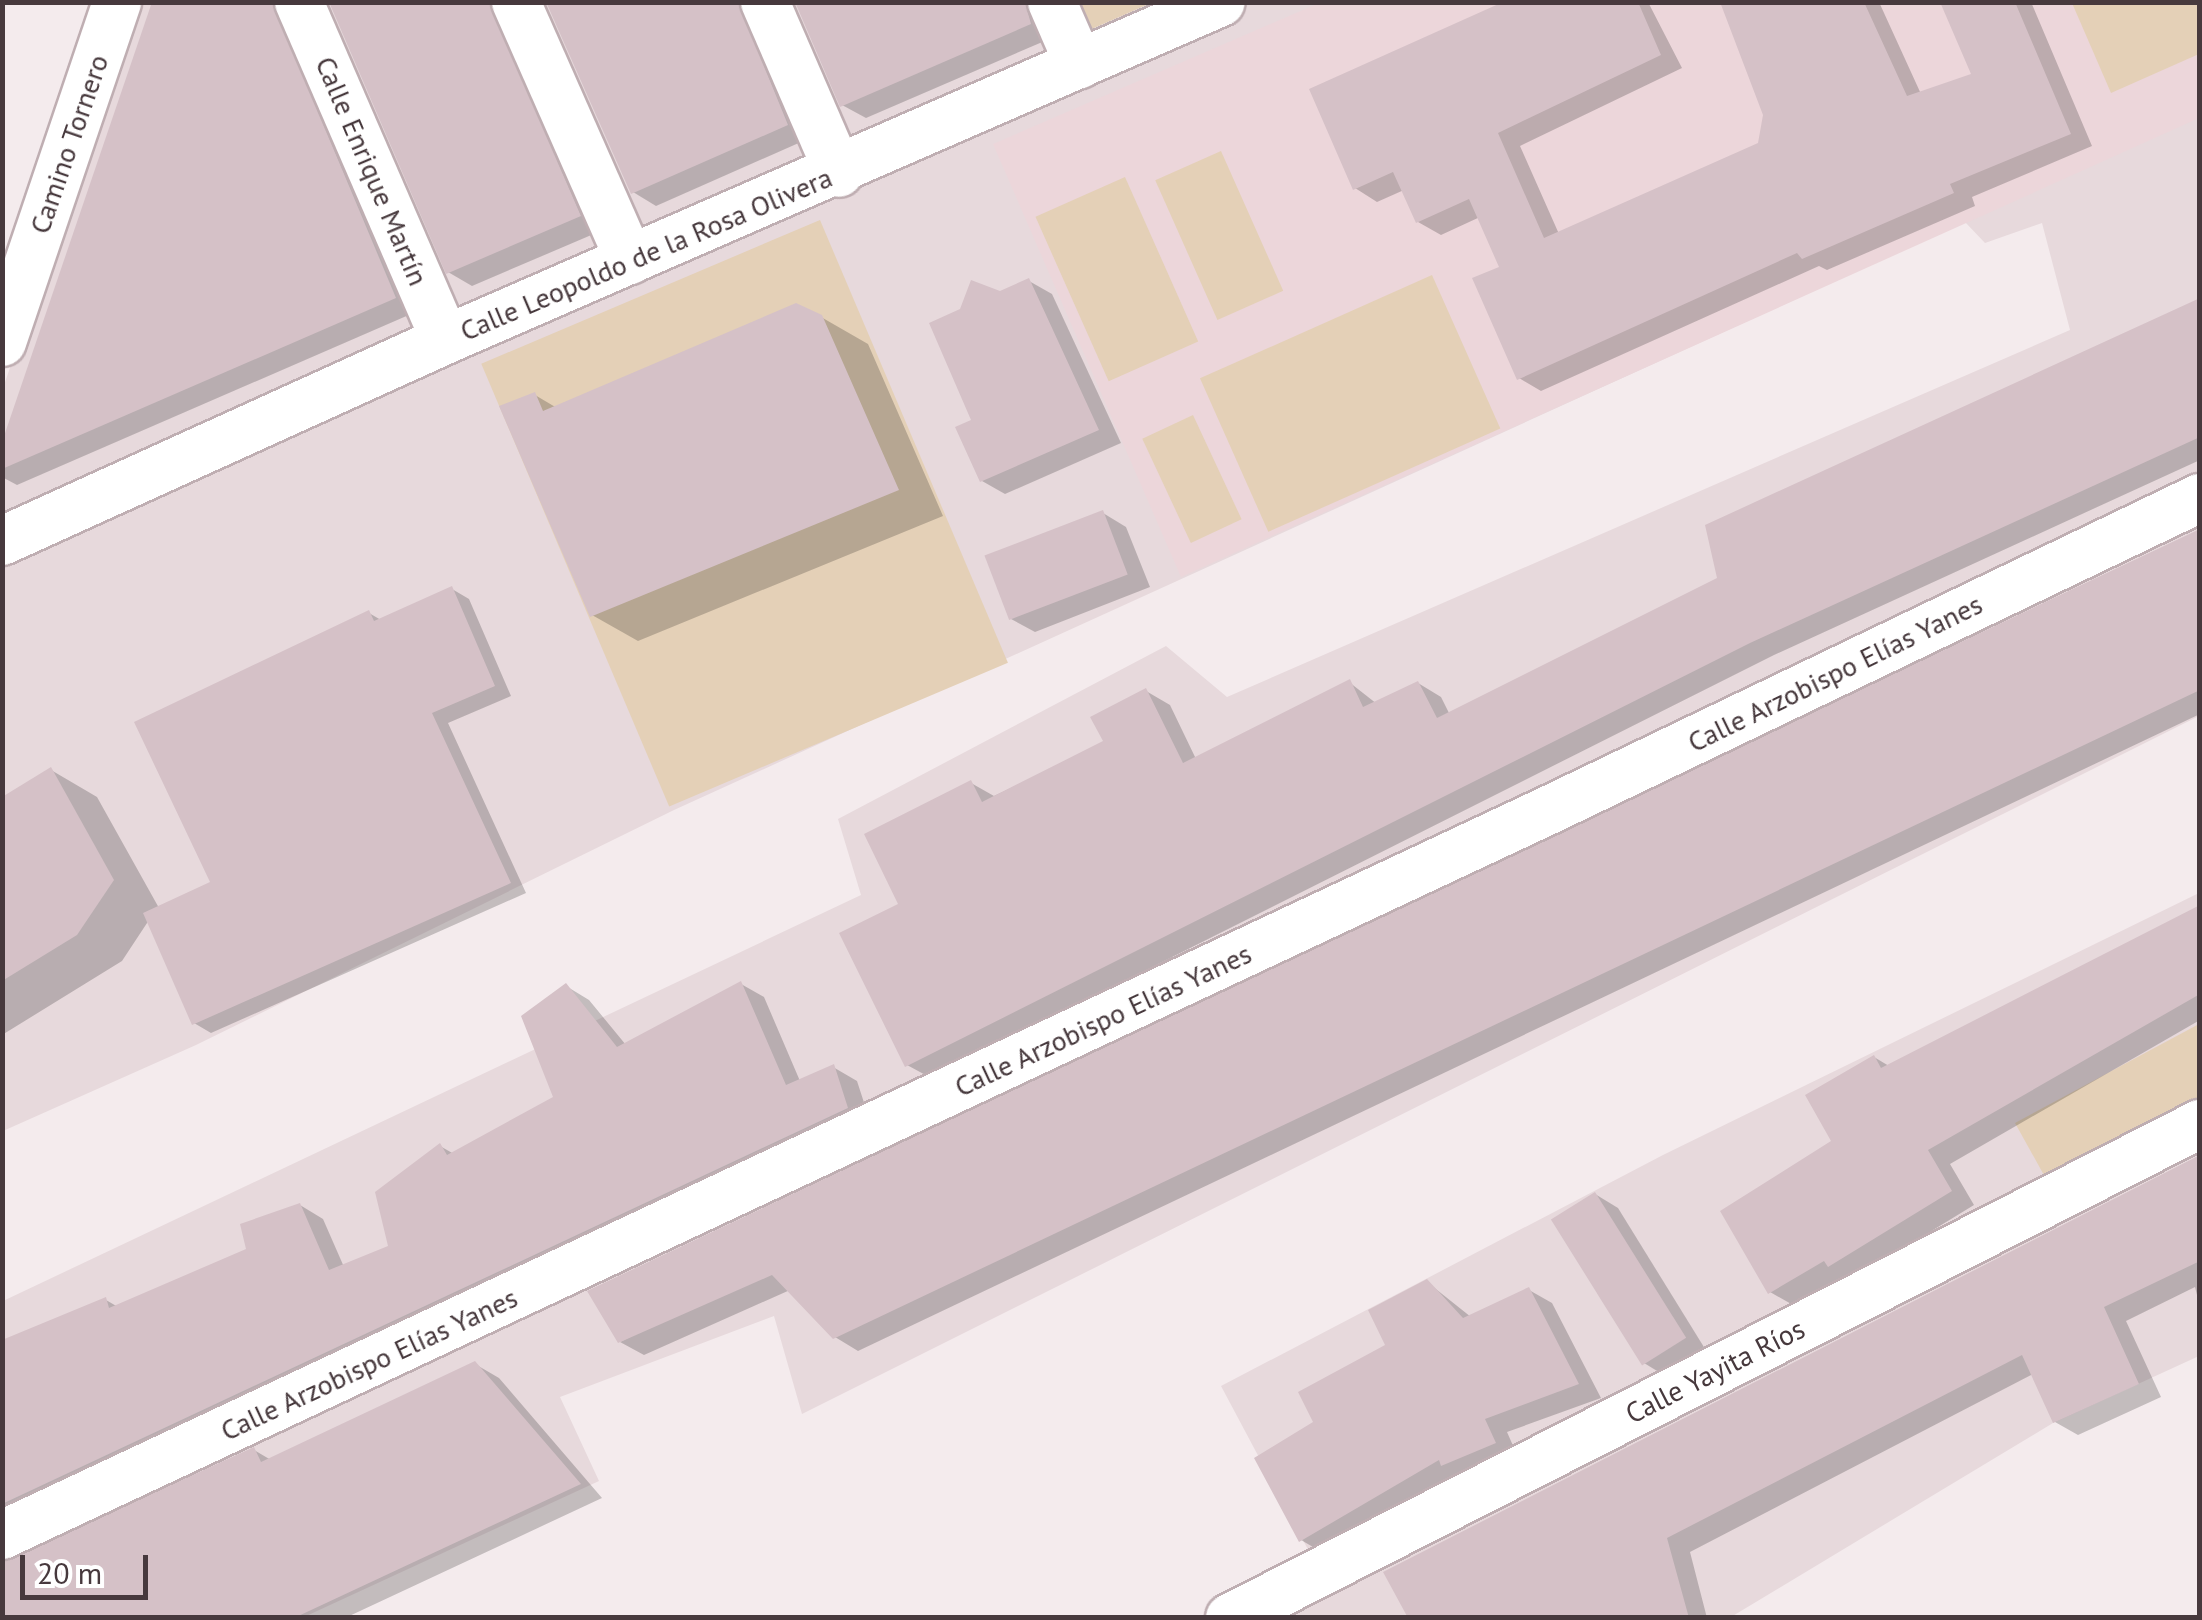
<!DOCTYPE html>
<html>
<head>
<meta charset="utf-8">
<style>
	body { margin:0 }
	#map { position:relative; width:2202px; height:1620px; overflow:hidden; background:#f4ebed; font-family:"PT Sans",sans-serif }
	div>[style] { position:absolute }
	.residential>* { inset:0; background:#e7d9dc }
	.education>* { inset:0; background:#ecd6da }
	.green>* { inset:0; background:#e4d0b7; transform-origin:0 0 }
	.shadow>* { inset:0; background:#0003 }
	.building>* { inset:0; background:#d5c1c7; transform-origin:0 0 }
	.roads { filter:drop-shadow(2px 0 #bfaeb2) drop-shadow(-2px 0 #bfaeb2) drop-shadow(0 2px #bfaeb2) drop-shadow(0 -2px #bfaeb2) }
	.street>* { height:48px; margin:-24px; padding:0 24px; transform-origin:24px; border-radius:24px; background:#fff }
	span { translate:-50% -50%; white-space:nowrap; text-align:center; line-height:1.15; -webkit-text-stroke:9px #fff; paint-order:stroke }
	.street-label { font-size:28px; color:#47393d }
	.frame { position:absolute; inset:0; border:5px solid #47393d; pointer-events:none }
	.scale { position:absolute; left:20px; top:1555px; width:128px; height:45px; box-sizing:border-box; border:5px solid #47393d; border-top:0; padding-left:12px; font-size:30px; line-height:35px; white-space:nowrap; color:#47393d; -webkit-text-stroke:8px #fff; paint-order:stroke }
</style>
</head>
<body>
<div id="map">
	<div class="residential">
		<i style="clip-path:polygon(136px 3px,2199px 3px,2199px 716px,802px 1414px,774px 1316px,560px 1397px,599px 1481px,304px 1617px,3px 1617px,3px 1301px,861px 895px,838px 819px,1166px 646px,1227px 697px,2070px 330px,2042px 223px,1985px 243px,1965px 222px,674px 810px,196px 1045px,3px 1131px,3px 388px)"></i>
		<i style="clip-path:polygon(2199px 893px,2199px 1356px,2053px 1423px,1731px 1617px,1277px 1617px,1329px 1589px,1221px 1386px,1663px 1155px)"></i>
	</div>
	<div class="education">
		<i style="clip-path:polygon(1319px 3px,2199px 3px,2199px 118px,1181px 577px,993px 144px)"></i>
	</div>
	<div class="green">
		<i style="clip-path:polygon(1075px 3px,1151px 3px,1087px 31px)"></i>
		<i style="clip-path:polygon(2072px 3px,2199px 3px,2199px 54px,2111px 93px)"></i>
		<i style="left:1221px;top:151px;width:153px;height:72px;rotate:66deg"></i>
		<i style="left:1125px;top:177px;width:180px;height:98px;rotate:66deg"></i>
		<i style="left:820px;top:220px;width:481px;height:368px;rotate:67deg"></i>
		<i style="left:1432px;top:275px;width:168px;height:254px;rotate:66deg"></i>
		<i style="left:1193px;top:415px;width:115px;height:56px;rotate:65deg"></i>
		<i style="clip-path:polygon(2199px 1024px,2199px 1098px,2045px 1177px,2015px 1123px)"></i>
	</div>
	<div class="shadow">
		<i style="clip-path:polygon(155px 2px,301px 2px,418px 311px,17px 485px,2px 477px,2px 450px)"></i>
		<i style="clip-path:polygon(332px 2px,518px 2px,603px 230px,472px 286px,448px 272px)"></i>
		<i style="clip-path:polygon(549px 2px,765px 2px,810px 138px,656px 206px,633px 192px)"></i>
		<i style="clip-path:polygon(798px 2px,1048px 2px,1054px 37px,866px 118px,842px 105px)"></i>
		<i style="clip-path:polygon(1508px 2px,1648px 2px,1682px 68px,1520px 146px,1559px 234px,1761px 145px,1766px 115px,1721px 2px,1879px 2px,1921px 94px,1975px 75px,1943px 2px,2031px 2px,2092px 146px,1972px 197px,1975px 206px,1827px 270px,1819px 266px,1541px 391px,1519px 378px,1502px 268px,1480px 217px,1441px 235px,1418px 222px,1404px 190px,1377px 202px,1355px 188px)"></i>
		<i style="clip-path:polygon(1029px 281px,1052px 294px,1121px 443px,1005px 494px,982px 481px,974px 421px,1000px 294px)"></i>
		<i style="clip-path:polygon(2200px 300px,2200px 460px,1774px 655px,931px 1078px,907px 1065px,902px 905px,971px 783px,994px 796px,1106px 743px,1146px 691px,1170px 705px,1196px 759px,1349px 682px,1377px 704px,1418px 683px,1441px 697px,1450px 715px,1720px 579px,1708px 527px)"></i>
		<i style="clip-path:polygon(821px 317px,868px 344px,943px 516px,638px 641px,592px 615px,535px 395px,557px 408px)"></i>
		<i style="clip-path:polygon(1103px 513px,1126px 527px,1150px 587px,1035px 632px,1011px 619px)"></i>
		<i style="clip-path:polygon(2200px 531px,2200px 714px,858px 1351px,835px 1337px,790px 1290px,644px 1355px,620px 1342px)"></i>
		<i style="clip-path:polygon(452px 589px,469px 599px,511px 696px,448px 723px,526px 893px,211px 1033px,194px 1023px,149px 920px,122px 961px,2px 1035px,2px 800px,51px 770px,97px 797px,159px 908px,213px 884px,369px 613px,381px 620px)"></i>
		<i style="clip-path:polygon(2200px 908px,2200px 1020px,1950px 1164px,1974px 1205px,1853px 1279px,1846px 1275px,1793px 1305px,1770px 1292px,1874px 1057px,1889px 1066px)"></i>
		<i style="clip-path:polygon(741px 984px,764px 997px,800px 1081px,833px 1067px,857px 1081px,870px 1121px,2px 1540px,2px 1343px,106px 1300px,118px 1307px,249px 1251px,300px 1205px,323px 1219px,344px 1267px,391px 1247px,440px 1146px,454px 1154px,557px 1098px,566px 986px,589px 1000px,626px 1045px)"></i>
		<i style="clip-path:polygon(2200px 1156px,2200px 1307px,2195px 1287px,2126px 1321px,2161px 1397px,2078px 1435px,2055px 1422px,2033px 1374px,1690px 1552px,1707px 1618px,1410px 1618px)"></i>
		<i style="clip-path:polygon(1595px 1194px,1618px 1208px,1707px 1352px,1667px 1377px,1644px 1363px)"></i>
		<i style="clip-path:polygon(1427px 1282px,1471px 1317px,1529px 1290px,1552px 1303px,1601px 1398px,1507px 1432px,1518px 1457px,1467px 1477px,1460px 1473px,1325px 1554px,1301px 1540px,1317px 1423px,1388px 1346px)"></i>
		<i style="clip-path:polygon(475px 1364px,499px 1378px,602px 1498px,345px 1618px,2px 1618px,2px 1559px,254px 1450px,271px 1460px)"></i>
	</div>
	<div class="building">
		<i style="clip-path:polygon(152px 2px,272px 2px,396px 298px,2px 469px,2px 442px)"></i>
		<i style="clip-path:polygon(329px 2px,489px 2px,581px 216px,446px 274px)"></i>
		<i style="clip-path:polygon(546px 2px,738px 2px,788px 125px,631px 194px)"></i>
		<i style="clip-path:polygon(795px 2px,1025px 2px,1031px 24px,840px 107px)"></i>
		<i style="clip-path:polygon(1503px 2px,1638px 2px,1661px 55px,1498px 133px,1544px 238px,1758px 143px,1763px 115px,1720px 2px,1864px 2px,1907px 96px,1971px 74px,1940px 2px,2015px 2px,2071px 134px,1950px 184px,1954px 193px,1802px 259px,1797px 253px,1517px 380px,1472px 278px,1499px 267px,1469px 199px,1416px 223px,1393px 172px,1353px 190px,1309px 89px)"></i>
		<i style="clip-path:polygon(1029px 278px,1099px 430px,980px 482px,955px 427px,971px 420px,929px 323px,960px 309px,971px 280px,1000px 291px)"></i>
		<i style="clip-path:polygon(2200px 298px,2200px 437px,1750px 643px,905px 1067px,839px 933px,898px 904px,864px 834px,971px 780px,982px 802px,1103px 741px,1090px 717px,1146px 688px,1183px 763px,1350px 679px,1363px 707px,1418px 681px,1437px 718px,1717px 578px,1705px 525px)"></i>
		<i style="clip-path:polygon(796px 303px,822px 315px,899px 490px,590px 617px,499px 406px,535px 392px,543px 411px)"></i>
		<i style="left:1103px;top:510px;width:69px;height:127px;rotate:69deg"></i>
		<i style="clip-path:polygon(2200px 529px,2200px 690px,833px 1339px,772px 1275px,618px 1343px,587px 1291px)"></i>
		<i style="clip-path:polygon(452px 586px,495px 686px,432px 713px,511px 883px,192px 1025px,143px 913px,210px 882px,134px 722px,369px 610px,374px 621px)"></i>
		<i style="clip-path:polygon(51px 767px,114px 880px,77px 935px,2px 981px,2px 797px)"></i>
		<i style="clip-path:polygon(2200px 905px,2200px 994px,1928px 1150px,1952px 1191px,1828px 1267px,1824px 1261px,1768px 1294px,1720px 1211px,1831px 1141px,1805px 1095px,1874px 1055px,1881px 1068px)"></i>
		<i style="clip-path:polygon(741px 981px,786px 1085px,834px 1064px,848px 1108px,2px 1504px,2px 1340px,106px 1297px,109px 1308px,246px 1249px,240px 1224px,300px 1203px,329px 1270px,388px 1246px,375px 1192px,440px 1143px,447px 1155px,553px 1097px,521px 1016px,566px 983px,617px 1047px)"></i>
		<i style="clip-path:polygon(2200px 1155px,2200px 1261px,2104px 1307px,2139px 1384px,2053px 1423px,2022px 1355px,1667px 1538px,1689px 1618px,1408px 1618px,1383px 1572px)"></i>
		<i style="left:1595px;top:1192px;width:172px;height:52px;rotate:58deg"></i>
		<i style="clip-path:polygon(1427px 1279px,1463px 1318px,1529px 1287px,1579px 1384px,1485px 1419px,1496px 1443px,1441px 1466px,1439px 1460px,1299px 1542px,1254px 1458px,1313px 1422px,1298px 1392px,1385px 1345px,1368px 1310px)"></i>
		<i style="clip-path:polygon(475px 1361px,581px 1484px,294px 1618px,2px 1618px,2px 1562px,254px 1447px,261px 1462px)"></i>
	</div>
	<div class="roads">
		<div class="street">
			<i style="left:299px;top:2px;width:368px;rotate:66.6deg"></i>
			<i style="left:516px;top:2px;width:282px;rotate:66.2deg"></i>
			<i style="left:765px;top:2px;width:186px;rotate:66.6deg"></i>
			<i style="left:1052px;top:2px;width:68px;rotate:66.5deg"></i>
			<i style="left:2px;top:342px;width:359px;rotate:-71.3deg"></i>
			<i style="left:2px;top:541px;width:486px;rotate:-24.4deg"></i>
			<i style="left:445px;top:340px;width:846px;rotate:-23.54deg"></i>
			<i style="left:2px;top:1535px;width:1708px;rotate:-25.11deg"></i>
			<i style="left:1549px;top:810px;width:722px;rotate:-25.61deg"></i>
			<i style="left:1230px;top:1618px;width:1089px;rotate:-26.99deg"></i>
		</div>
	</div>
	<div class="street-label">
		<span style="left:69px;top:144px;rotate:-71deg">Camino Tornero</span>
		<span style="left:372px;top:171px;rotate:67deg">Calle Enrique Martín</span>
		<span style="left:646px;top:254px;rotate:-23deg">Calle Leopoldo de la Rosa Olivera</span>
		<span style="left:1835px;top:673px;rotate:-26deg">Calle Arzobispo Elías Yanes</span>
		<span style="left:1103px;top:1020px;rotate:-25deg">Calle Arzobispo Elías Yanes</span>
		<span style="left:369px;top:1364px;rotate:-25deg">Calle Arzobispo Elías Yanes</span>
		<span style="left:1715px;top:1371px;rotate:-27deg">Calle Yayita Ríos</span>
	</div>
	<div class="frame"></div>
	<div class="scale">20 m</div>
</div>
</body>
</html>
